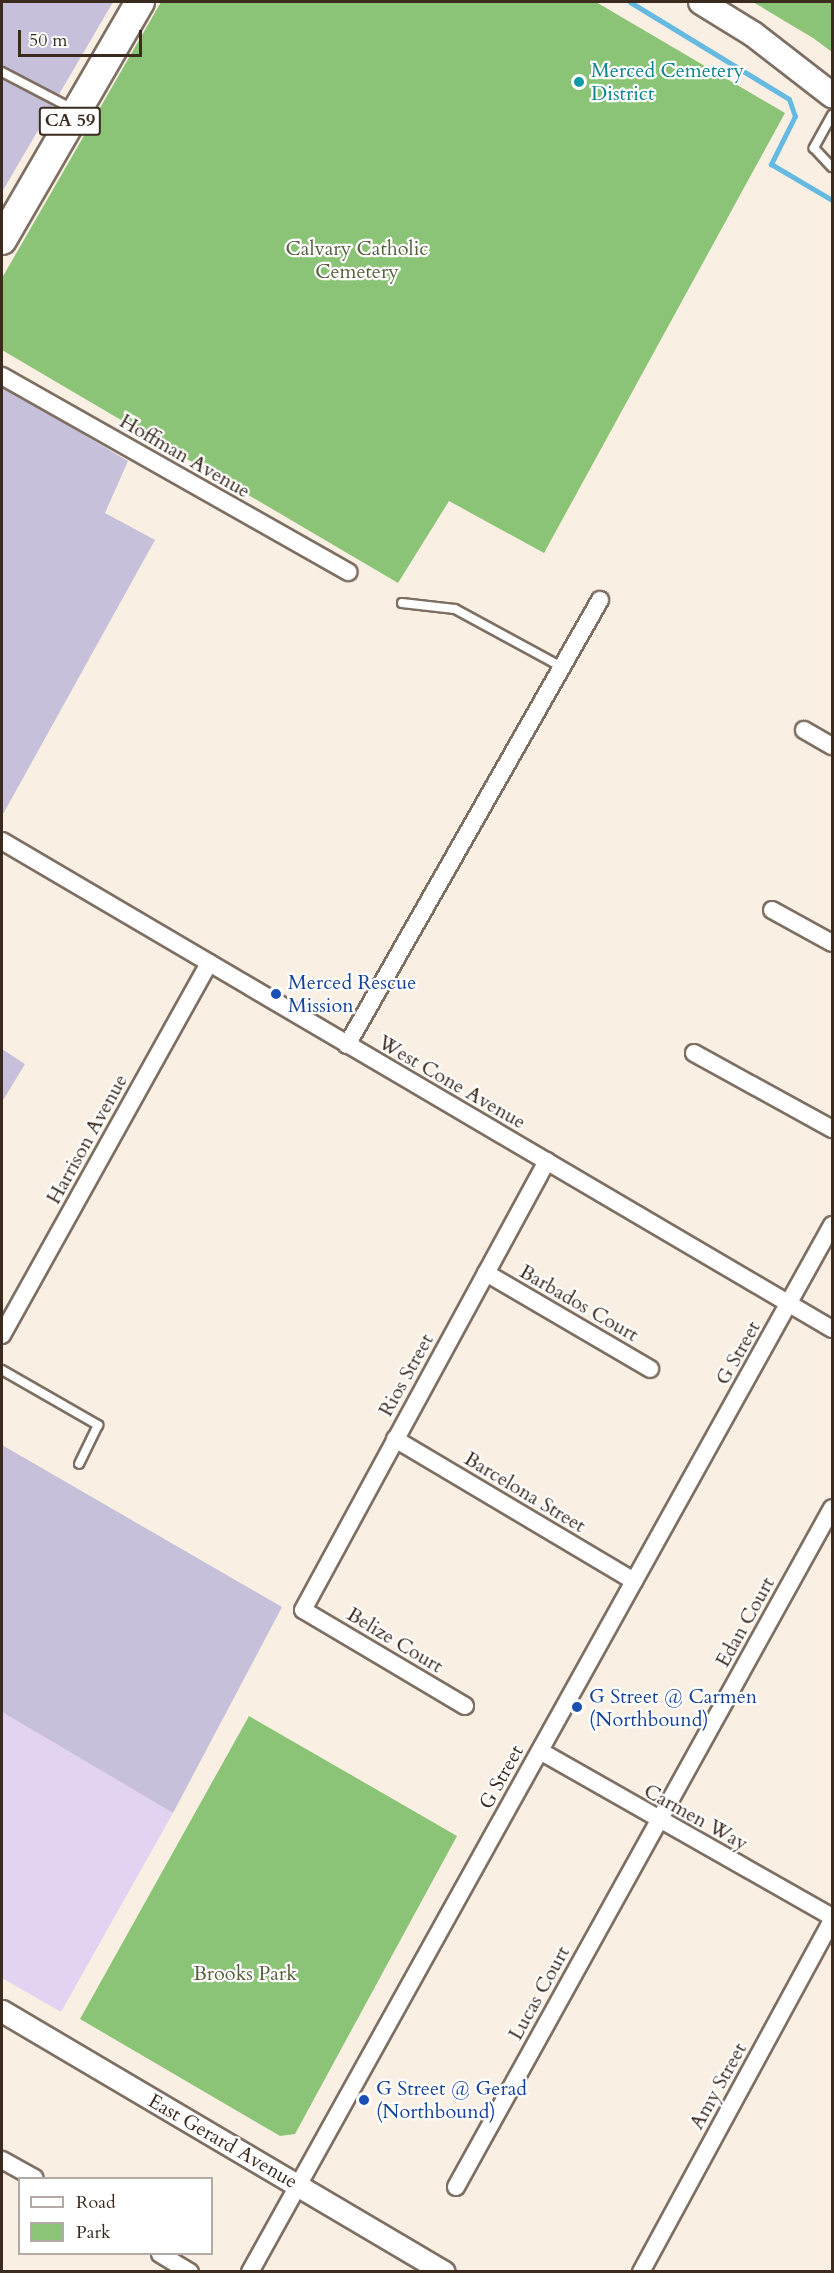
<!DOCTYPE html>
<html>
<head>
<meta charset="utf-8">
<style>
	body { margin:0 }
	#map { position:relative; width:834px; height:2273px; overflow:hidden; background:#f9f0e3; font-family:Cardo,serif }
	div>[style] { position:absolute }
	.built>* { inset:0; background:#e3d3f2 }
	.industrial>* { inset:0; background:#c6c0da }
	.green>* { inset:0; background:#8cc477 }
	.stream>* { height:5px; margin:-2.5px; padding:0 2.5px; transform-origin:2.5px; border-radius:2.5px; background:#66bae2 }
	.roads { filter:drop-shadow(2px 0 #7e6f63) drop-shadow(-2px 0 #7e6f63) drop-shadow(0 2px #7e6f63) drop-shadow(0 -2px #7e6f63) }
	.service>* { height:8px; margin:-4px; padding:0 4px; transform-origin:4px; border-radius:4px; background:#fff }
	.minor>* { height:16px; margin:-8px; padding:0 8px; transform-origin:8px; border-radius:8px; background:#fff }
	.tertiary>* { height:21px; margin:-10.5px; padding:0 10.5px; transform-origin:10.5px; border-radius:10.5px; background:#fff }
	.secondary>* { height:24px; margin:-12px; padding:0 12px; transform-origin:12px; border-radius:12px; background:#fff }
	.trunk>* { height:28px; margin:-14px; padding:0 14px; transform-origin:14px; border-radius:14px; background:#fff }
	.dots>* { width:16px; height:16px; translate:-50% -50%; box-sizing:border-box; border:3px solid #fff; border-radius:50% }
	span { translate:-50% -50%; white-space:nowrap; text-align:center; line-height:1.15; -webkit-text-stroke:4.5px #fff; paint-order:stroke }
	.shield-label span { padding:2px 4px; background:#fff; border:2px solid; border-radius:4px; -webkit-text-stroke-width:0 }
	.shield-label { font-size:18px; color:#3b2a1e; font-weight:700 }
	.culture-label { font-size:20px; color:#0d838f }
	.left { translate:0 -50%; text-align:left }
	.park-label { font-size:20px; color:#57603d }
	.street-label { font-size:20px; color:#3b2a1e }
	.transit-label { font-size:20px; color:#164399 }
	.frame { position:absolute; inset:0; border:3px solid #3b2a1e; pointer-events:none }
	.legend { position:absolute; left:18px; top:2177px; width:195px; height:78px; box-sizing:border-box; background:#fff; border:2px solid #b1aaa5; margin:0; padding:8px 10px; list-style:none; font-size:18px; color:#3b2a1e }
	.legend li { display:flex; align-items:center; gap:12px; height:30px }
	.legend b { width:30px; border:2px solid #b1aaa5 }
	.scale { position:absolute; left:18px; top:30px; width:124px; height:27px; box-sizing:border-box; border:3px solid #3b2a1e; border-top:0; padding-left:8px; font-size:18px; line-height:21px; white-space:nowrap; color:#3b2a1e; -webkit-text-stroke:4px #fff; paint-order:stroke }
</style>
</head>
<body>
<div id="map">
	<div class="built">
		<i style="clip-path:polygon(2px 1712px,173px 1813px,61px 2012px,2px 1978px)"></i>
	</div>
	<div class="industrial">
		<i style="clip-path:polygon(2px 2px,113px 2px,2px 192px)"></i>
		<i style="clip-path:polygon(2px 386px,128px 461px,105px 513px,155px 540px,2px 816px)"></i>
		<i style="clip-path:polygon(2px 1049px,25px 1064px,2px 1102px)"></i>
		<i style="clip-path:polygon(2px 1445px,282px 1607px,173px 1813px,2px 1712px)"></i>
	</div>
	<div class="green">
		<i style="clip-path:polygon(161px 2px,596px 2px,785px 113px,544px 553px,449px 501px,398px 583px,2px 350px,2px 278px)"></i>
		<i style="clip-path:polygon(753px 2px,832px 2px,832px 52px,813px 38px)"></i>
		<i style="clip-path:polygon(249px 1716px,457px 1836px,295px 2134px,280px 2136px,80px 2019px)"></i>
	</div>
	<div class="stream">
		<i style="left:630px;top:2px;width:186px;rotate:31.4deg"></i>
		<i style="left:789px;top:99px;width:18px;rotate:71deg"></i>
		<i style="left:795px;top:116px;width:54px;rotate:116.6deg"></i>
		<i style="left:771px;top:164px;width:71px;rotate:30.5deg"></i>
	</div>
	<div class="roads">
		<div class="service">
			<i style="left:2px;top:72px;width:80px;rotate:27.5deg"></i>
			<i style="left:832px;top:115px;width:38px;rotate:119deg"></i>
			<i style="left:814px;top:148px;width:26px;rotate:47deg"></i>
			<i style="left:402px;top:603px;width:53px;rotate:6.5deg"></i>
			<i style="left:455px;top:609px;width:122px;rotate:28.5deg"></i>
			<i style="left:2px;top:1370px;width:111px;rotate:29.8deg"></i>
			<i style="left:98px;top:1425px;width:43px;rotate:116deg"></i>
		</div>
		<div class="minor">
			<i style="left:2px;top:376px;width:398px;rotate:29.5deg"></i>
			<i style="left:804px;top:730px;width:32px;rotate:30deg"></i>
			<i style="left:2px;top:841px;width:963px;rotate:30.45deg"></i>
			<i style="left:772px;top:910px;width:68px;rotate:28.8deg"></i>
			<i style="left:347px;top:1045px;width:512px;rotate:-60.38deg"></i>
			<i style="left:694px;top:1053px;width:158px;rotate:28.8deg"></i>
			<i style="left:486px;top:1273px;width:190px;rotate:30.3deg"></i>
			<i style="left:2px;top:1335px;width:426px;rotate:-60.9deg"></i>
			<i style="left:395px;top:1439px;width:278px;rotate:30.7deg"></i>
			<i style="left:465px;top:1706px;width:188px;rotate:-149.3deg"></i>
			<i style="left:303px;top:1610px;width:511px;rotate:-61.48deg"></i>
			<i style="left:540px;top:1751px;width:336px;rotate:29.6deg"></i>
			<i style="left:2px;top:2160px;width:37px;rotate:29deg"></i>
			<i style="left:456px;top:2187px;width:776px;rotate:-61.02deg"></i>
			<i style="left:160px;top:2254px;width:35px;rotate:31deg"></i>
			<i style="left:250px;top:2272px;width:1198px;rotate:-60.93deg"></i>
			<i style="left:641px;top:2272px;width:400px;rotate:-61.5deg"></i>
		</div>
		<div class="tertiary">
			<i style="left:2px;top:2011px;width:513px;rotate:30.56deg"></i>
		</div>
		<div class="secondary">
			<i style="left:701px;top:2px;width:61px;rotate:31.6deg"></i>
			<i style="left:753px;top:34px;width:100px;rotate:37.7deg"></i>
		</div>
		<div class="trunk">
			<i style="left:2px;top:240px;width:275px;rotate:-59.9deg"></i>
		</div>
	</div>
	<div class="dots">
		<i style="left:579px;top:82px;background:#0f9aa8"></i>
		<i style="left:276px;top:994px;background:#1a4fb4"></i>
		<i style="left:577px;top:1707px;background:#1a4fb4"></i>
		<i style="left:364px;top:2100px;background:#1a4fb4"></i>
	</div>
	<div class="shield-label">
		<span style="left:70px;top:121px">CA 59</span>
	</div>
	<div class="culture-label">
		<span class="left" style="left:591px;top:82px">Merced Cemetery<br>District</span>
	</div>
	<div class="park-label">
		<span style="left:357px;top:260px">Calvary Catholic<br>Cemetery</span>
		<span style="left:245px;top:1973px">Brooks Park</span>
	</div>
	<div class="street-label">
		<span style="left:185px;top:456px;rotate:30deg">Hoffman Avenue</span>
		<span style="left:452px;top:1082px;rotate:30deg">West Cone Avenue</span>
		<span style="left:87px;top:1139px;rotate:-61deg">Harrison Avenue</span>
		<span style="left:579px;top:1303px;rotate:30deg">Barbados Court</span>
		<span style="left:738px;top:1353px;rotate:-61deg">G Street</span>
		<span style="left:406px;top:1375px;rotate:-61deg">Rios Street</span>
		<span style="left:525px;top:1492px;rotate:31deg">Barcelona Street</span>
		<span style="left:745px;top:1622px;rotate:-61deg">Edan Court</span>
		<span style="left:395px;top:1640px;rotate:31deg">Belize Court</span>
		<span style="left:501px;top:1777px;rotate:-61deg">G Street</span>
		<span style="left:696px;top:1817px;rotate:29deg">Carmen Way</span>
		<span style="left:539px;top:1993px;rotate:-61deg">Lucas Court</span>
		<span style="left:718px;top:2086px;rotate:-61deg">Amy Street</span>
		<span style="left:223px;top:2141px;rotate:30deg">East Gerard Avenue</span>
	</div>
	<div class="transit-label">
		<span class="left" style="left:288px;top:994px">Merced Rescue<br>Mission</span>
		<span class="left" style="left:589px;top:1708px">G Street @ Carmen<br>(Northbound)</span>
		<span class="left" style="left:376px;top:2100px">G Street @ Gerad<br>(Northbound)</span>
	</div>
	<div class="frame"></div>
	<ul class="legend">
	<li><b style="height:8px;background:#fff"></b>Road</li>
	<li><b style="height:16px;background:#8cc477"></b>Park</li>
	</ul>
	<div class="scale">50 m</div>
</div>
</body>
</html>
